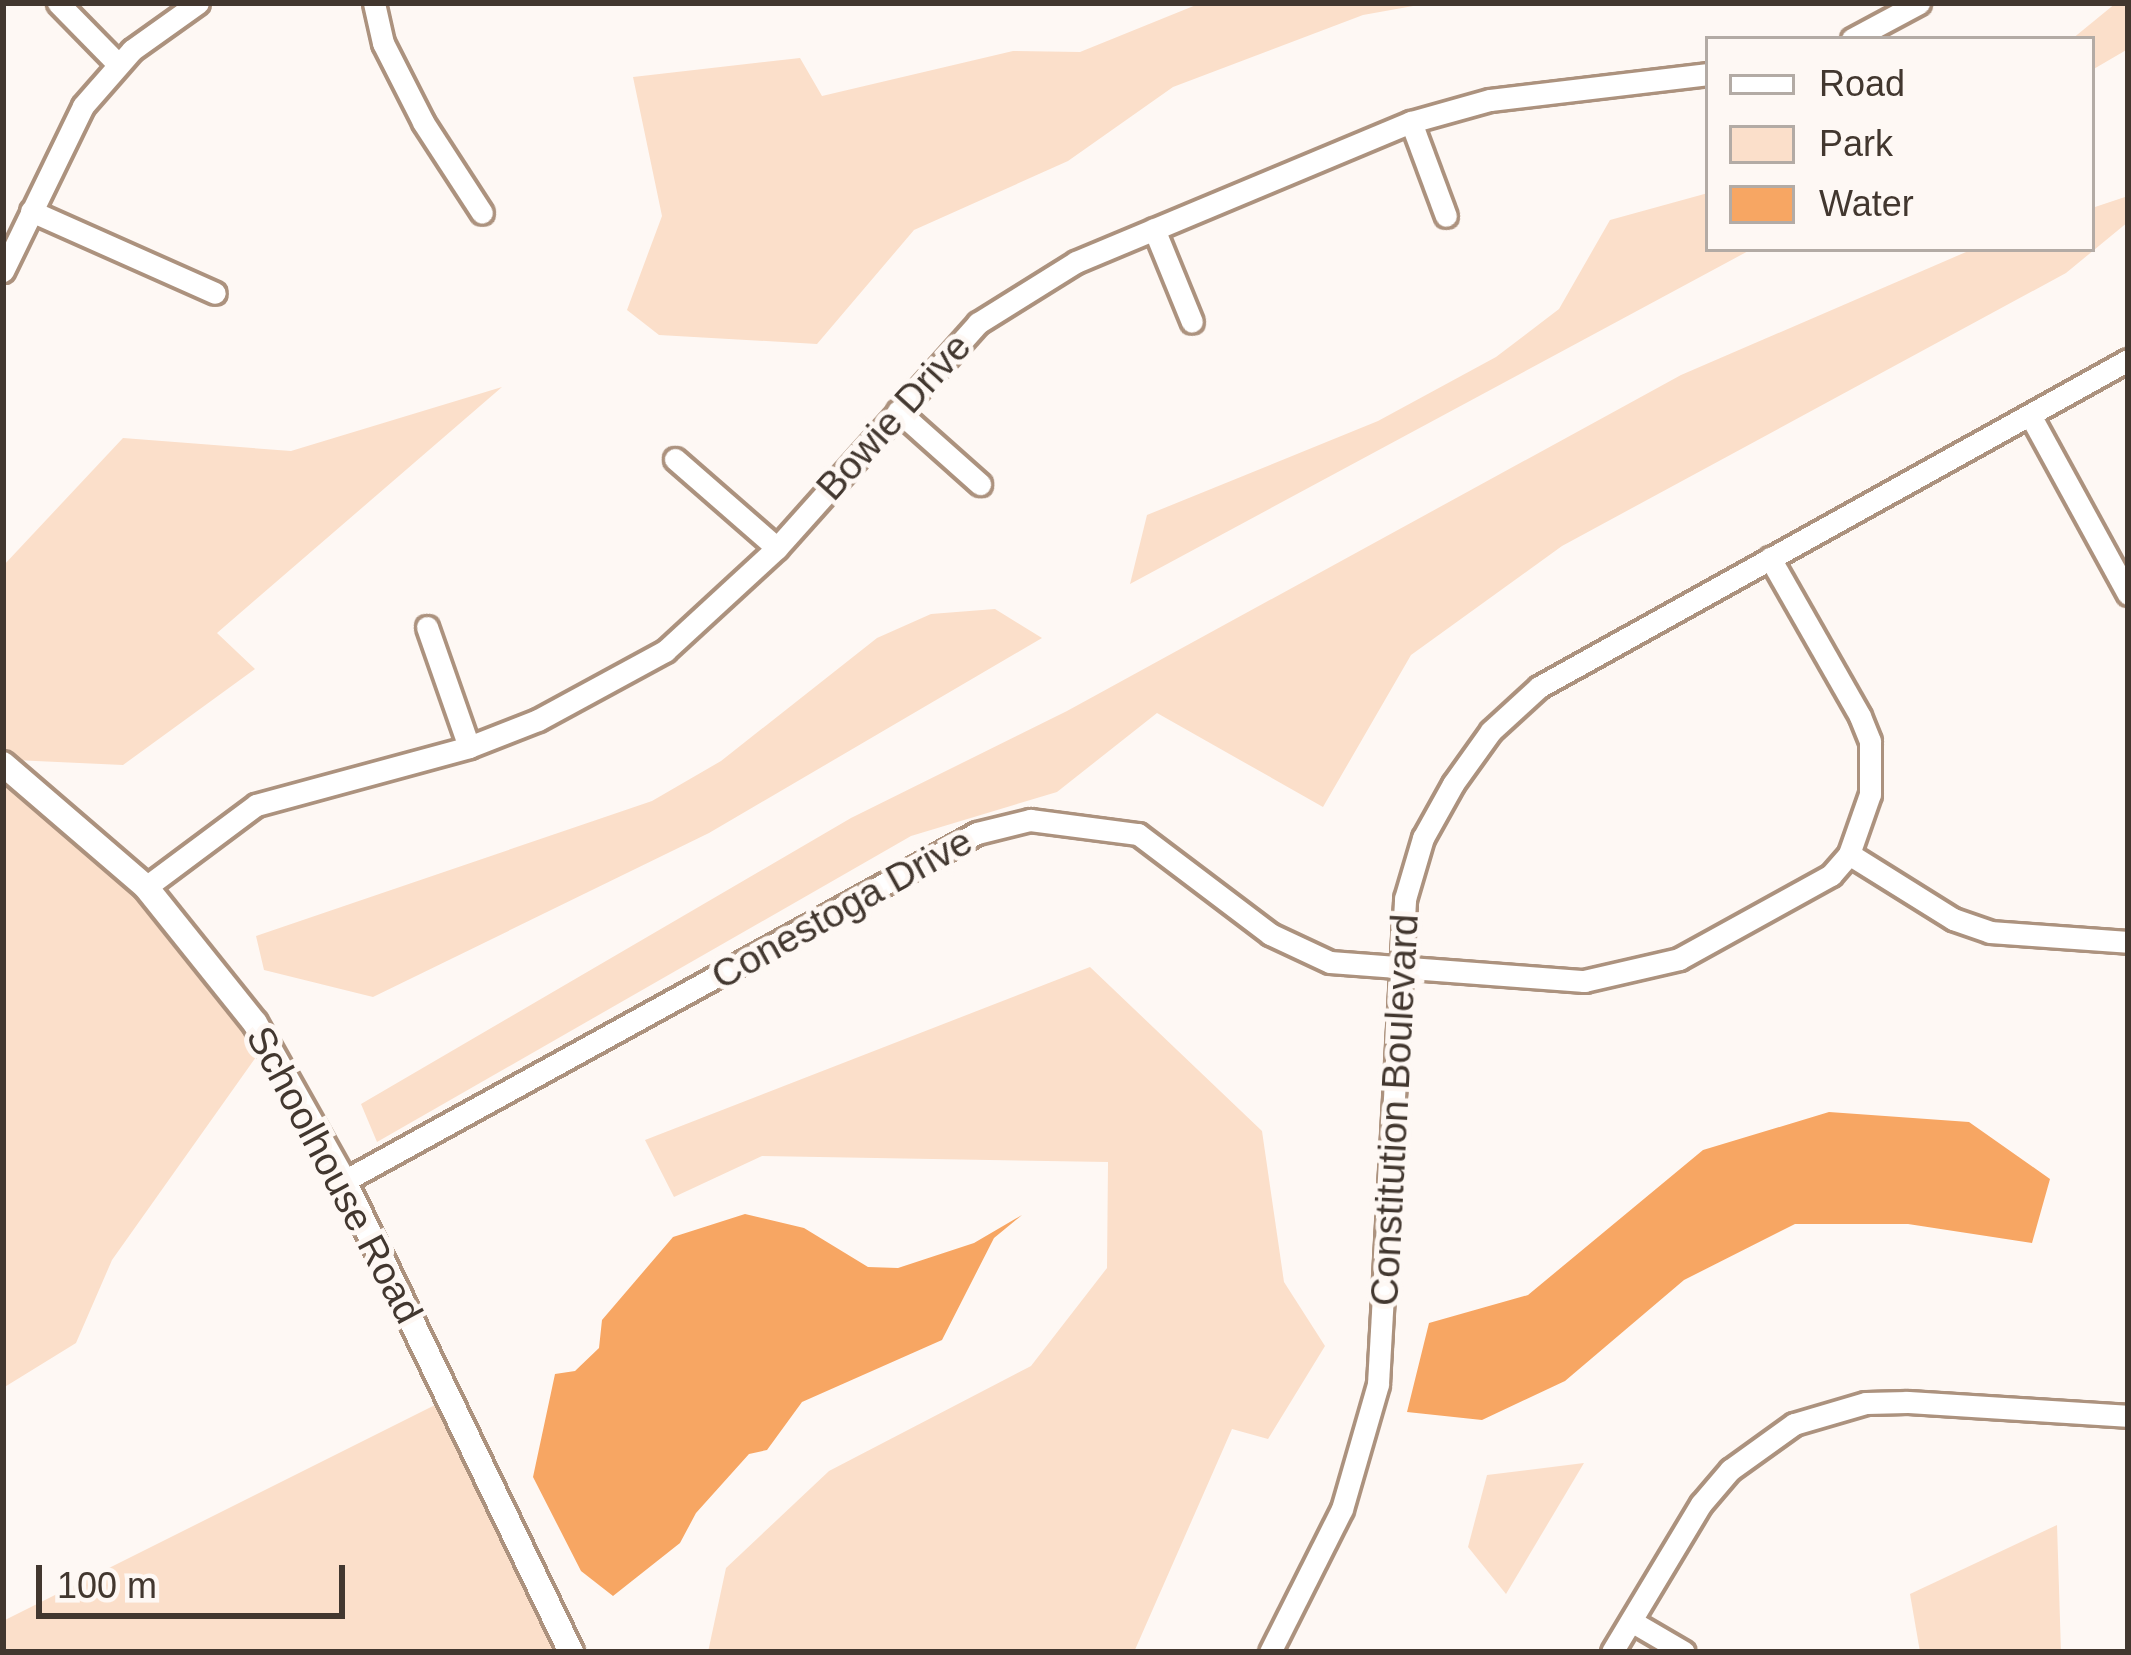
<!DOCTYPE html>
<html>
<head>
<meta charset="utf-8">
<style>
	body { margin:0 }
	#map { position:relative; width:2131px; height:1655px; overflow:hidden; background:#fef8f4; font-family:Helvetica,sans-serif }
	div>[style] { position:absolute }
	.green>* { inset:0; background:#fbdfca }
	.water>* { inset:0; background:#f7a663 }
	.roads { filter:drop-shadow(3px 0 #ac927e) drop-shadow(-3px 0 #ac927e) drop-shadow(0 3px #ac927e) drop-shadow(0 -3px #ac927e) }
	.minor>* { height:21px; margin:-10.5px; padding:0 10.5px; transform-origin:10.5px; border-radius:10.5px; background:#fff }
	.tertiary>* { height:24px; margin:-12px; padding:0 12px; transform-origin:12px; border-radius:12px; background:#fff }
	span { translate:-50% -50%; white-space:nowrap; text-align:center; line-height:1.15; -webkit-text-stroke:10px #fef8f4; paint-order:stroke }
	.street-label { font-size:39px; color:#42372f }
	.frame { position:absolute; inset:0; border:6px solid #42372f; pointer-events:none }
	.legend { position:absolute; left:1705px; top:36px; width:390px; height:216px; box-sizing:border-box; background:#fef8f4; border:3px solid #b3aba5; margin:0; padding:15px 21px; list-style:none; font-size:36px; color:#42372f }
	.legend li { display:flex; align-items:center; gap:24px; height:60px }
	.legend b { width:60px; border:3px solid #b3aba5 }
	.scale { position:absolute; left:36px; top:1565px; width:309px; height:54px; box-sizing:border-box; border:6px solid #42372f; border-top:0; padding-left:15px; font-size:36px; line-height:42px; white-space:nowrap; color:#42372f; -webkit-text-stroke:9px #fef8f4; paint-order:stroke }
</style>
</head>
<body>
<div id="map">
	<div class="green">
		<i style="clip-path:polygon(1201px 3px,1430px 3px,1363px 15px,1173px 87px,1068px 161px,914px 230px,817px 344px,659px 335px,627px 310px,662px 216px,633px 77px,800px 58px,822px 96px,1013px 51px,1080px 52px)"></i>
		<i style="clip-path:polygon(2116px 3px,2128px 3px,2128px 49px,2092px 70px,2092px 39px,2072px 39px)"></i>
		<i style="clip-path:polygon(1708px 193px,1708px 249px,1752px 249px,1130px 584px,1147px 515px,1378px 421px,1496px 357px,1559px 309px,1610px 220px)"></i>
		<i style="clip-path:polygon(2128px 196px,2128px 222px,2066px 273px,1562px 546px,1411px 655px,1323px 807px,1157px 713px,1057px 792px,911px 836px,377px 1142px,361px 1104px,851px 818px,1067px 711px,1681px 375px,1973px 249px,2092px 249px,2092px 208px)"></i>
		<i style="clip-path:polygon(502px 387px,217px 633px,255px 669px,123px 765px,14px 760px,266px 1043px,112px 1260px,76px 1343px,3px 1388px,3px 566px,123px 438px,291px 451px)"></i>
		<i style="clip-path:polygon(995px 609px,1042px 638px,709px 833px,373px 997px,264px 970px,256px 936px,652px 801px,721px 761px,877px 638px,931px 614px)"></i>
		<i style="clip-path:polygon(1090px 967px,1262px 1131px,1284px 1282px,1325px 1346px,1268px 1439px,1232px 1429px,1134px 1652px,708px 1652px,726px 1568px,829px 1471px,1031px 1366px,1107px 1268px,1108px 1162px,762px 1156px,674px 1197px,645px 1140px)"></i>
		<i style="clip-path:polygon(447px 1399px,575px 1652px,3px 1652px,3px 1621px)"></i>
		<i style="clip-path:polygon(1584px 1463px,1506px 1594px,1468px 1547px,1487px 1475px)"></i>
		<i style="clip-path:polygon(2057px 1525px,2061px 1652px,1920px 1652px,1910px 1594px)"></i>
	</div>
	<div class="water">
		<i style="clip-path:polygon(1829px 1112px,1969px 1122px,2050px 1179px,2032px 1243px,1908px 1224px,1795px 1224px,1684px 1280px,1565px 1381px,1482px 1420px,1407px 1412px,1429px 1323px,1528px 1295px,1703px 1150px)"></i>
		<i style="clip-path:polygon(745px 1214px,804px 1228px,868px 1267px,898px 1268px,974px 1243px,1022px 1215px,994px 1238px,942px 1340px,802px 1402px,767px 1450px,749px 1454px,696px 1513px,680px 1543px,613px 1596px,581px 1571px,533px 1477px,555px 1374px,575px 1371px,599px 1348px,602px 1320px,673px 1237px)"></i>
	</div>
	<div class="roads">
		<div class="minor">
			<i style="left:58px;top:3px;width:86px;rotate:45.5deg"></i>
			<i style="left:374px;top:3px;width:41px;rotate:77.3deg"></i>
			<i style="left:383px;top:43px;width:89px;rotate:63.1deg"></i>
			<i style="left:423px;top:122px;width:108px;rotate:57deg"></i>
			<i style="left:1852px;top:39px;width:76px;rotate:-28.2deg"></i>
			<i style="left:1411px;top:122px;width:100px;rotate:69.6deg"></i>
			<i style="left:31px;top:211px;width:201px;rotate:24deg"></i>
			<i style="left:1154px;top:229px;width:100px;rotate:67.8deg"></i>
			<i style="left:3px;top:271px;width:183px;rotate:-64.1deg"></i>
			<i style="left:83px;top:106px;width:74px;rotate:-48.8deg"></i>
			<i style="left:132px;top:50px;width:81px;rotate:-35.5deg"></i>
			<i style="left:898px;top:411px;width:110px;rotate:41.7deg"></i>
			<i style="left:2030px;top:415px;width:204px;rotate:61.3deg"></i>
			<i style="left:675px;top:459px;width:135px;rotate:41.1deg"></i>
			<i style="left:427px;top:627px;width:127px;rotate:70.7deg"></i>
			<i style="left:1849px;top:854px;width:123px;rotate:32deg"></i>
			<i style="left:1953px;top:919px;width:39px;rotate:19deg"></i>
			<i style="left:1990px;top:932px;width:138px;rotate:4.1deg"></i>
			<i style="left:146px;top:887px;width:137px;rotate:-36.7deg"></i>
			<i style="left:256px;top:805px;width:221px;rotate:-15.2deg"></i>
			<i style="left:469px;top:747px;width:74px;rotate:-21.4deg"></i>
			<i style="left:538px;top:720px;width:145px;rotate:-28.5deg"></i>
			<i style="left:665px;top:651px;width:152px;rotate:-42.6deg"></i>
			<i style="left:777px;top:548px;width:302px;rotate:-48.2deg"></i>
			<i style="left:978px;top:323px;width:115px;rotate:-31.9deg"></i>
			<i style="left:1076px;top:262px;width:363px;rotate:-22.7deg"></i>
			<i style="left:1411px;top:122px;width:82px;rotate:-15.6deg"></i>
			<i style="left:1490px;top:100px;width:220px;rotate:-6.8deg"></i>
			<i style="left:344px;top:1181px;width:722px;rotate:-28.8deg"></i>
			<i style="left:977px;top:833px;width:55px;rotate:-13.8deg"></i>
			<i style="left:1030px;top:820px;width:109px;rotate:7.4deg"></i>
			<i style="left:1138px;top:834px;width:166px;rotate:37.1deg"></i>
			<i style="left:1270px;top:934px;width:66px;rotate:25deg"></i>
			<i style="left:1330px;top:962px;width:255px;rotate:4.3deg"></i>
			<i style="left:1584px;top:981px;width:98px;rotate:-13deg"></i>
			<i style="left:1679px;top:959px;width:174px;rotate:-28.9deg"></i>
			<i style="left:1831px;top:875px;width:28px;rotate:-49deg"></i>
			<i style="left:1849px;top:854px;width:64px;rotate:-70.7deg"></i>
			<i style="left:1870px;top:794px;width:53px;rotate:-90deg"></i>
			<i style="left:1870px;top:741px;width:27px;rotate:-112deg"></i>
			<i style="left:1860px;top:716px;width:182px;rotate:-119.7deg"></i>
			<i style="left:1631px;top:1621px;width:61px;rotate:30.3deg"></i>
			<i style="left:1270px;top:1652px;width:160px;rotate:-63.3deg"></i>
			<i style="left:1342px;top:1509px;width:130px;rotate:-73.9deg"></i>
			<i style="left:1378px;top:1384px;width:486px;rotate:-86.8deg"></i>
			<i style="left:1405px;top:899px;width:64px;rotate:-73.6deg"></i>
			<i style="left:1423px;top:838px;width:62px;rotate:-60.9deg"></i>
			<i style="left:1453px;top:784px;width:65px;rotate:-54.4deg"></i>
			<i style="left:1491px;top:731px;width:65px;rotate:-42.5deg"></i>
			<i style="left:1539px;top:687px;width:674px;rotate:-29.04deg"></i>
			<i style="left:1612px;top:1652px;width:173px;rotate:-59deg"></i>
			<i style="left:1701px;top:1504px;width:45px;rotate:-49.5deg"></i>
			<i style="left:1730px;top:1470px;width:79px;rotate:-35.7deg"></i>
			<i style="left:1794px;top:1424px;width:75px;rotate:-16.3deg"></i>
			<i style="left:1866px;top:1403px;width:41px;rotate:-1.4deg"></i>
			<i style="left:1907px;top:1402px;width:221px;rotate:3.6deg"></i>
		</div>
		<div class="tertiary">
			<i style="left:3px;top:764px;width:189px;rotate:40.7deg"></i>
			<i style="left:146px;top:887px;width:174px;rotate:51.3deg"></i>
			<i style="left:255px;top:1023px;width:181px;rotate:60.6deg"></i>
			<i style="left:344px;top:1181px;width:523px;rotate:64.27deg"></i>
		</div>
	</div>
	<div class="street-label">
		<span style="left:894px;top:417px;rotate:-48deg">Bowie Drive</span>
		<span style="left:842px;top:909px;rotate:-29deg">Conestoga Drive</span>
		<span style="left:1395px;top:1110px;rotate:-87deg">Constitution Boulevard</span>
		<span style="left:334px;top:1175px;rotate:62deg">Schoolhouse Road</span>
	</div>
	<div class="frame"></div>
	<ul class="legend">
	<li><b style="height:15px;background:#fff"></b>Road</li>
	<li><b style="height:33px;background:#fbdfca"></b>Park</li>
	<li><b style="height:33px;background:#f7a663"></b>Water</li>
	</ul>
	<div class="scale">100 m</div>
</div>
</body>
</html>
